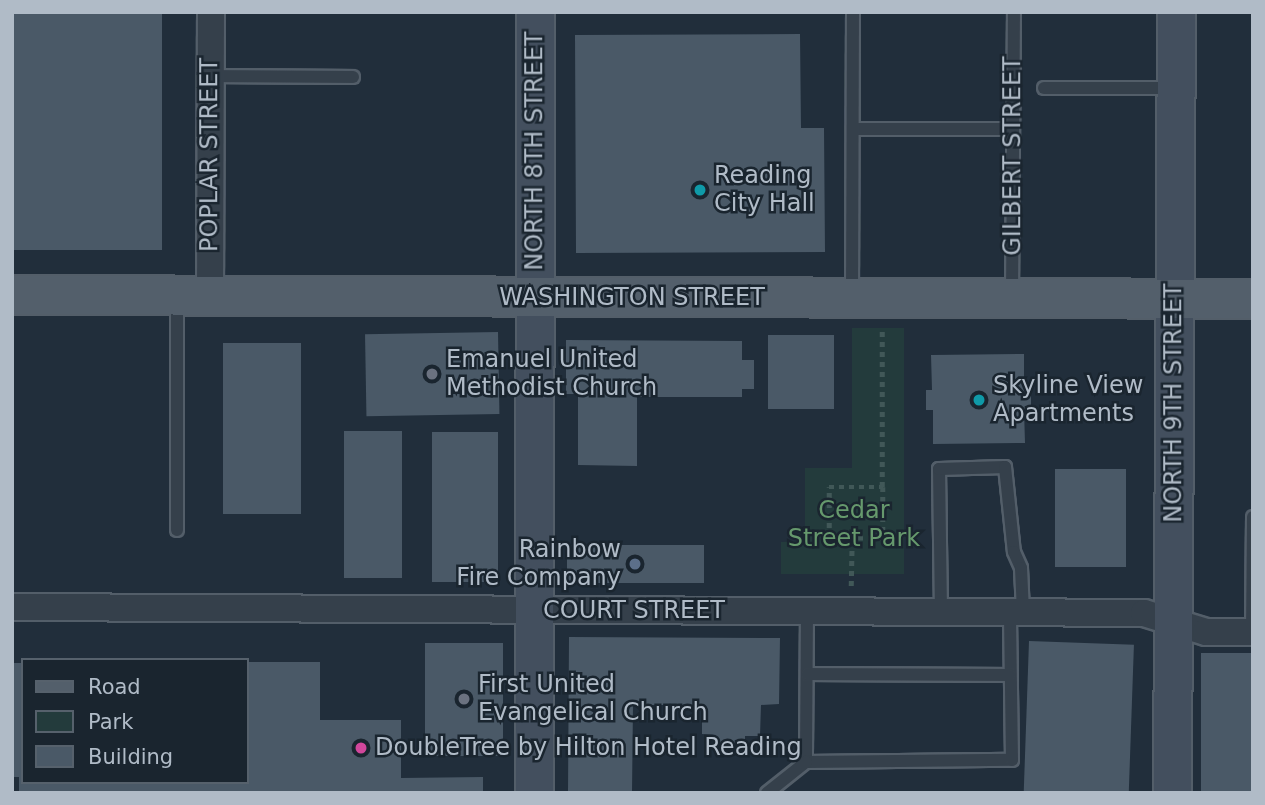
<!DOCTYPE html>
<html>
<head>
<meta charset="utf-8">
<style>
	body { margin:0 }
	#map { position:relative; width:1265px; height:805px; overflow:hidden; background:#212e3b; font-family:"DejaVu Sans",sans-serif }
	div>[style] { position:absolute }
	.green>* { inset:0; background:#233b3c }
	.building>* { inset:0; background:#4a5967; transform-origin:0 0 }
	.path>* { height:4.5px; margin-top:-2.25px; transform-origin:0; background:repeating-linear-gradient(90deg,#415858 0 5px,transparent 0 10px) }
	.roads { filter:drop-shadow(2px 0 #535e69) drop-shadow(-2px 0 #535e69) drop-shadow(0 2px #535e69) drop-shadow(0 -2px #535e69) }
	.service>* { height:12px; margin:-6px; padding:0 6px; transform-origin:6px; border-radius:6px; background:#35404b }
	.minor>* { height:26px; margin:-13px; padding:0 13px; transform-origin:13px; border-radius:13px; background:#35404b }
	.secondary>* { height:37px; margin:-18.5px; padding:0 18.5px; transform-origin:18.5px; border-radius:18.5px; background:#434f5e }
	.primary>* { height:38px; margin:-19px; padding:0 19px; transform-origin:19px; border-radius:19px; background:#535f6b }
	.dots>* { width:19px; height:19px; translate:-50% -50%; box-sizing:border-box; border:4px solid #1a252f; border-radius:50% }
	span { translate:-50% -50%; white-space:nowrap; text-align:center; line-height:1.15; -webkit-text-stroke:5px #1a252f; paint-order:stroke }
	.street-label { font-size:24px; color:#b0bbc7 }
	.poi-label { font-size:24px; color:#b0bbc7 }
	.left { translate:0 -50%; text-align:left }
	.right { translate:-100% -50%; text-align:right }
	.park-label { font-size:24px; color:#66996d }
	.frame { position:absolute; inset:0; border:14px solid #b0bbc7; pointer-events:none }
	.legend { position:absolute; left:21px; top:658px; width:228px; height:126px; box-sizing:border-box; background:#1a252f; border:2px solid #56616c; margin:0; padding:9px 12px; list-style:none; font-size:21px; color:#b0bbc7 }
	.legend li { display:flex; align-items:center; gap:14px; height:35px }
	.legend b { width:35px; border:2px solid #56616c }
</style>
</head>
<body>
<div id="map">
	<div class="green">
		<i style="clip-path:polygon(852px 328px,904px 328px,904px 574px,781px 574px,781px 542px,805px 541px,805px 468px,852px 468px)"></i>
	</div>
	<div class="building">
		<i style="left:12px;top:12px;width:150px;height:238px"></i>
		<i style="clip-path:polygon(800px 34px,801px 128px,824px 128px,825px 252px,576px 253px,575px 35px)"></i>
		<i style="left:498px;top:332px;width:82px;height:133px;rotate:89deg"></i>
		<i style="left:768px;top:335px;width:66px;height:74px"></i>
		<i style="clip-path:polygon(566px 340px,742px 341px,742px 360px,754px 360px,754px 389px,742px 389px,742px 397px,637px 397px,637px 466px,578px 465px,578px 394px,566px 394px)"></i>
		<i style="left:223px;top:343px;width:78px;height:171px"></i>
		<i style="clip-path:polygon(1024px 354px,1024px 390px,1031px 390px,1031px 409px,1024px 409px,1025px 443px,933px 444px,933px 410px,926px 410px,926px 390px,932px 390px,931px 355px)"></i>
		<i style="left:344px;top:431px;width:58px;height:147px"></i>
		<i style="left:432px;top:432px;width:66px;height:150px"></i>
		<i style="left:1055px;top:469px;width:71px;height:98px"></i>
		<i style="left:567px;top:545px;width:137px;height:38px"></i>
		<i style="clip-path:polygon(569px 637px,780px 638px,779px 704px,761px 705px,760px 736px,745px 736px,745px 746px,714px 745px,715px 735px,702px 734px,702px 705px,633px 705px,632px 793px,568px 793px)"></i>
		<i style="left:1029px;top:641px;width:105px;height:152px;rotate:2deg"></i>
		<i style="left:425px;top:643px;width:78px;height:113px"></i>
		<i style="left:1201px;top:653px;width:52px;height:140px"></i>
		<i style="clip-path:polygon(247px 662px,320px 662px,320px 720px,401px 720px,401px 778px,483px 777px,483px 793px,19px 793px,19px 777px,12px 777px,12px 663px,23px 663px,23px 782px,247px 782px)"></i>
	</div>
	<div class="path">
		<i style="left:829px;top:487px;width:54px"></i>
		<i style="left:883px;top:487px;width:51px;rotate:90deg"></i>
		<i style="left:883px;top:538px;width:54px;rotate:180deg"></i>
		<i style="left:829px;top:538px;width:51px;rotate:-90deg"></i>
		<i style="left:882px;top:487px;width:160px;rotate:-90deg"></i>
		<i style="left:851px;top:586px;width:48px;rotate:-88.8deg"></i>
	</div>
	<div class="roads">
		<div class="service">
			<i style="left:210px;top:76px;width:143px;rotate:0.4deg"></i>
			<i style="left:1044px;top:88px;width:129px"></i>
			<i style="left:853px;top:129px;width:160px"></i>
			<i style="left:852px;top:295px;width:283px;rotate:-89.8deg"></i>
			<i style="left:1012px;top:295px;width:283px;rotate:-89.6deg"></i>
			<i style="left:177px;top:301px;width:229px;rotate:90deg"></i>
			<i style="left:807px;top:611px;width:151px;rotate:90.4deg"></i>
			<i style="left:806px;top:762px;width:206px;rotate:-0.6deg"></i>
			<i style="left:1012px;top:760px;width:148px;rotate:-90.8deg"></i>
			<i style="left:941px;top:612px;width:143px;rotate:-90.8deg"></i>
			<i style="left:939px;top:469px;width:66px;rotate:-1.7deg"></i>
			<i style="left:1005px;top:467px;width:85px;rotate:84deg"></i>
			<i style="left:1014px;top:552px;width:17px;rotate:66deg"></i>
			<i style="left:1021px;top:568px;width:44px;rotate:87.4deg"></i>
			<i style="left:1252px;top:632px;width:115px;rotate:-89.5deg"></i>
			<i style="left:807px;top:674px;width:203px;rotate:0.3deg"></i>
			<i style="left:767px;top:793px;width:50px;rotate:-38.5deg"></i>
		</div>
		<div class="minor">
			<i style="left:210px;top:297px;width:285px;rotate:-89.8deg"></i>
			<i style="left:12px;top:607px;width:1132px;rotate:0.3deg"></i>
			<i style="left:1144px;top:613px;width:65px;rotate:17deg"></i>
			<i style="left:1206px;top:632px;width:47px"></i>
		</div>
		<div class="secondary">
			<i style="left:534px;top:793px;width:781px;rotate:-89.93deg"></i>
			<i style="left:1172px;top:793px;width:781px;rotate:-89.71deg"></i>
		</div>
		<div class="primary">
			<i style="left:12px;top:295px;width:1241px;rotate:0.18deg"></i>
		</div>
	</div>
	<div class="dots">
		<i style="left:700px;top:190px;background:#0f9aa8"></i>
		<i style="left:432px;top:374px;background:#6b7280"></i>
		<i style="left:979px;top:400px;background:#0f9aa8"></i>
		<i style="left:635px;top:564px;background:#5c6f8a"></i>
		<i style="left:464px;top:699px;background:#6b7280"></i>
		<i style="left:361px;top:748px;background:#d1479c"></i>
	</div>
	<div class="street-label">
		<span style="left:535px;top:151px;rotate:-90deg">NORTH 8TH STREET</span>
		<span style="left:210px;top:155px;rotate:-90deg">POPLAR STREET</span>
		<span style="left:1013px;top:156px;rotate:-90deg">GILBERT STREET</span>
		<span style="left:632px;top:298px">WASHINGTON STREET</span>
		<span style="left:1174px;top:403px;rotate:-90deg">NORTH 9TH STREET</span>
		<span style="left:634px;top:611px">COURT STREET</span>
	</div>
	<div class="poi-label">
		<span class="left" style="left:714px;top:190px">Reading<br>City Hall</span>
		<span class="left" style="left:446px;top:374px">Emanuel United<br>Methodist Church</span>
		<span class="left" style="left:993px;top:400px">Skyline View<br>Apartments</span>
		<span class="right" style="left:621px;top:564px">Rainbow<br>Fire Company</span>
		<span class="left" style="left:478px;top:699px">First United<br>Evangelical Church</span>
		<span class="left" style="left:375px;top:748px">DoubleTree by Hilton Hotel Reading</span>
	</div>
	<div class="park-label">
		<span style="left:854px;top:525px">Cedar<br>Street Park</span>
	</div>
	<div class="frame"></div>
	<ul class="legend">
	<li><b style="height:9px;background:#535f6b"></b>Road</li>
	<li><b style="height:19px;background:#233b3c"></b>Park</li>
	<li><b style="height:19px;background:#4a5967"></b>Building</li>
	</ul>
</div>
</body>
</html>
